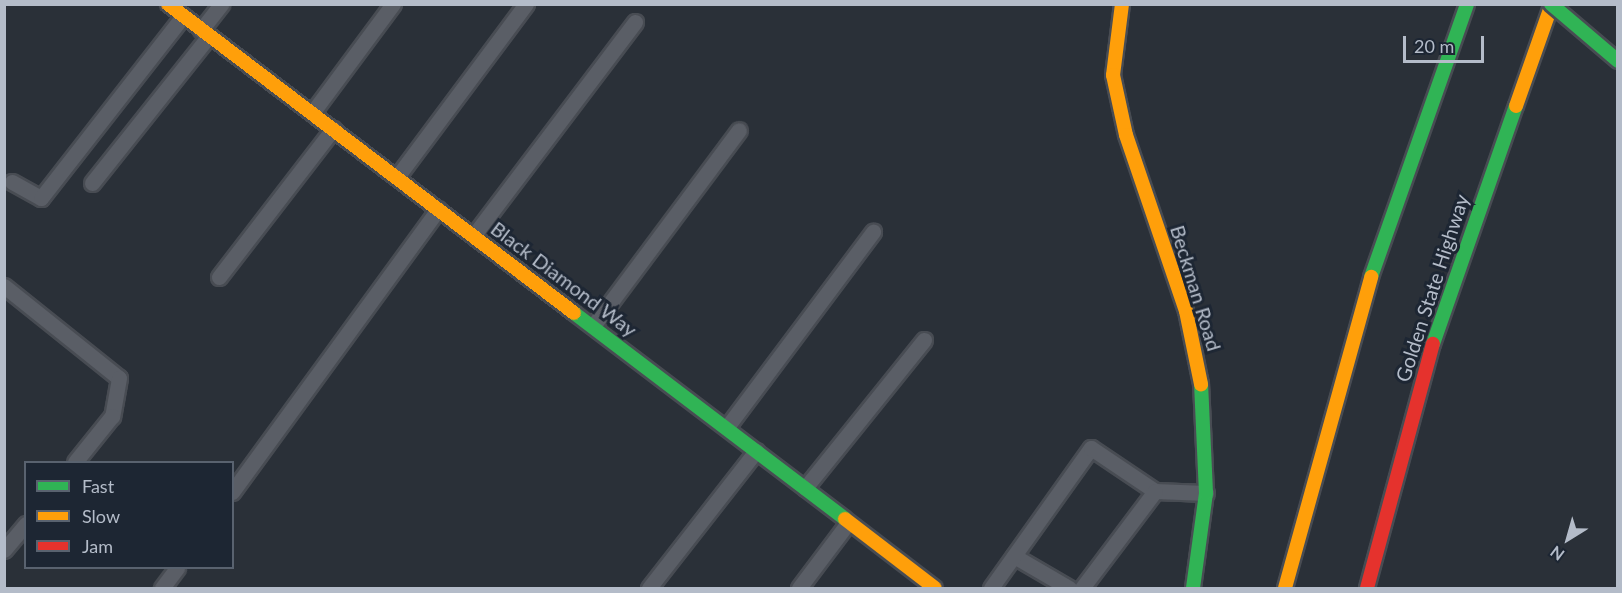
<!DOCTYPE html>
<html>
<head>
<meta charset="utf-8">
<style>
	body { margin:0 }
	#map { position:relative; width:1622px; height:593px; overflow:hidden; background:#2a3038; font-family:Lato,sans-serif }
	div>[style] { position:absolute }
	.roads { filter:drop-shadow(2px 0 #484c53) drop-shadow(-2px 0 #484c53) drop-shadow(0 2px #484c53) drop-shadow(0 -2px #484c53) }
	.lane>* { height:15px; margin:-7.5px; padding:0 7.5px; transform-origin:7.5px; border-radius:7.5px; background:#5a5e66 }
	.fast>* { height:14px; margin:-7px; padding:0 7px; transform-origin:7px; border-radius:7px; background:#30b455 }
	.slow>* { height:14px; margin:-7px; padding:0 7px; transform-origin:7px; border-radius:7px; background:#ff9f0a }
	.jam>* { height:14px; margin:-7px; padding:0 7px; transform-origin:7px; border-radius:7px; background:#e5322d }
	.bridges { filter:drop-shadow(2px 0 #484c53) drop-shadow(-2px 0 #484c53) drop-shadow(0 2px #484c53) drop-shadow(0 -2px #484c53) }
	.fast-bridge>* { height:14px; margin:-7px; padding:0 7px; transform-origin:7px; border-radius:7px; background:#30b455 }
	span { translate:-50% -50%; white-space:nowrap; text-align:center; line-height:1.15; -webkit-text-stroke:6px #1d2633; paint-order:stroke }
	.street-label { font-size:20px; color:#b4bcc9 }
	.frame { position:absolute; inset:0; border:6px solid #b4bcc9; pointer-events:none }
	.legend { position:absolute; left:24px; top:461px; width:210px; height:108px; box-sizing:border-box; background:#1d2633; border:2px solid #59626f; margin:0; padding:8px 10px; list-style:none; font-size:18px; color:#b4bcc9 }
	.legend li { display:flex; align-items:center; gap:12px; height:30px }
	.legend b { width:30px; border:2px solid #59626f }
	.north { position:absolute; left:1538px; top:509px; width:60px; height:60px; -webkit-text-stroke:4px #1d2633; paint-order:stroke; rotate:217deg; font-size:16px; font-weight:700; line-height:24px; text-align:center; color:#b4bcc9 }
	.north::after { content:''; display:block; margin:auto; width:21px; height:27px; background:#b4bcc9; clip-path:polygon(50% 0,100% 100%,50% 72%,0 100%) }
	.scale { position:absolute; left:1403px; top:36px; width:81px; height:27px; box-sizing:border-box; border:3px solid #b4bcc9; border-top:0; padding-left:8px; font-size:18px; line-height:21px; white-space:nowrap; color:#b4bcc9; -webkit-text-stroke:4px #1d2633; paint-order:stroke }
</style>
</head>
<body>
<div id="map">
	<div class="roads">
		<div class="lane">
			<i style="left:201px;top:30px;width:33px;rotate:-52deg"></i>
			<i style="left:312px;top:113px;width:136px;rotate:-53.4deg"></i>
			<i style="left:397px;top:177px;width:216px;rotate:-53.3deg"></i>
			<i style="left:12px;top:182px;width:33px;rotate:29deg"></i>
			<i style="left:41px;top:198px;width:231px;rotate:-52deg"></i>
			<i style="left:92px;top:183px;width:188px;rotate:-51.5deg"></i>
			<i style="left:474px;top:235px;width:267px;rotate:-52.9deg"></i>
			<i style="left:219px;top:277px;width:187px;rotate:-52.4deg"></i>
			<i style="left:4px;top:286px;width:147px;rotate:38.7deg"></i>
			<i style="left:119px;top:378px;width:39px;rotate:100deg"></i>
			<i style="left:112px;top:416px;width:59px;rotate:128.8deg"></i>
			<i style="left:593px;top:326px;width:244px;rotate:-53.3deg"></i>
			<i style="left:727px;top:427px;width:244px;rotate:-53.2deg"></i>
			<i style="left:805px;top:488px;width:190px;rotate:-51.2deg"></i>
			<i style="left:232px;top:492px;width:350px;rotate:-53.9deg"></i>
			<i style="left:4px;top:550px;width:34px;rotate:-50deg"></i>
			<i style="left:1014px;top:556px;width:64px;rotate:30.2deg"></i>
			<i style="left:162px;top:588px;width:25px;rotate:-53deg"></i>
			<i style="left:649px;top:588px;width:174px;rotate:-52deg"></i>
			<i style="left:799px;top:588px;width:81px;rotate:-53deg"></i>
			<i style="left:991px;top:588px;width:172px;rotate:-54.5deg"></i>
			<i style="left:1091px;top:448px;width:77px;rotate:33.9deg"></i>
			<i style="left:1155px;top:491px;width:51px;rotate:2.2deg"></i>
			<i style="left:1082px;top:588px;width:121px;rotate:-53deg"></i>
		</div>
		<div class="fast">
			<i style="left:1371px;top:277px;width:289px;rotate:-70.6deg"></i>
			<i style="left:574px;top:313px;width:340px;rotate:37.2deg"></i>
			<i style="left:1433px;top:344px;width:252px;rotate:-70.8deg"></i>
			<i style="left:1193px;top:588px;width:96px;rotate:-82.2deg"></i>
			<i style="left:1206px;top:493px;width:109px;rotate:-92.6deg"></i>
		</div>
		<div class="slow">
			<i style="left:168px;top:4px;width:510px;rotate:37.27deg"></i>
			<i style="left:1122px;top:4px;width:72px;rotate:97.2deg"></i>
			<i style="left:1113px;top:75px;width:61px;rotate:77.8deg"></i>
			<i style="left:1126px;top:135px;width:186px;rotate:71.2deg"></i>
			<i style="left:1186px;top:311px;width:75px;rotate:78.4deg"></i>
			<i style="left:1516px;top:106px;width:108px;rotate:-70.6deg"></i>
			<i style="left:845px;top:519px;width:113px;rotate:37.5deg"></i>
			<i style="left:1285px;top:588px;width:323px;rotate:-74.5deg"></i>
		</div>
		<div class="jam">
			<i style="left:1367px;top:588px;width:253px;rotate:-74.9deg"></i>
		</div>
	</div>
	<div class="bridges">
		<div class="fast-bridge">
			<i style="left:1551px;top:4px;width:88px;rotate:40.4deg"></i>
		</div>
	</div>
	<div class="street-label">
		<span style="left:564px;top:279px;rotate:37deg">Black Diamond Way</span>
		<span style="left:1196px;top:288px;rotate:73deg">Beckman Road</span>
		<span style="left:1432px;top:288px;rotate:-72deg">Golden State Highway</span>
	</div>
	<div class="frame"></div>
	<ul class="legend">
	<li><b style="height:8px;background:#30b455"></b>Fast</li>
	<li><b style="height:8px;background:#ff9f0a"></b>Slow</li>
	<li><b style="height:8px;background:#e5322d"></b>Jam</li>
	</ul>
	<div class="north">N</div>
	<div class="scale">20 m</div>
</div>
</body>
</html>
